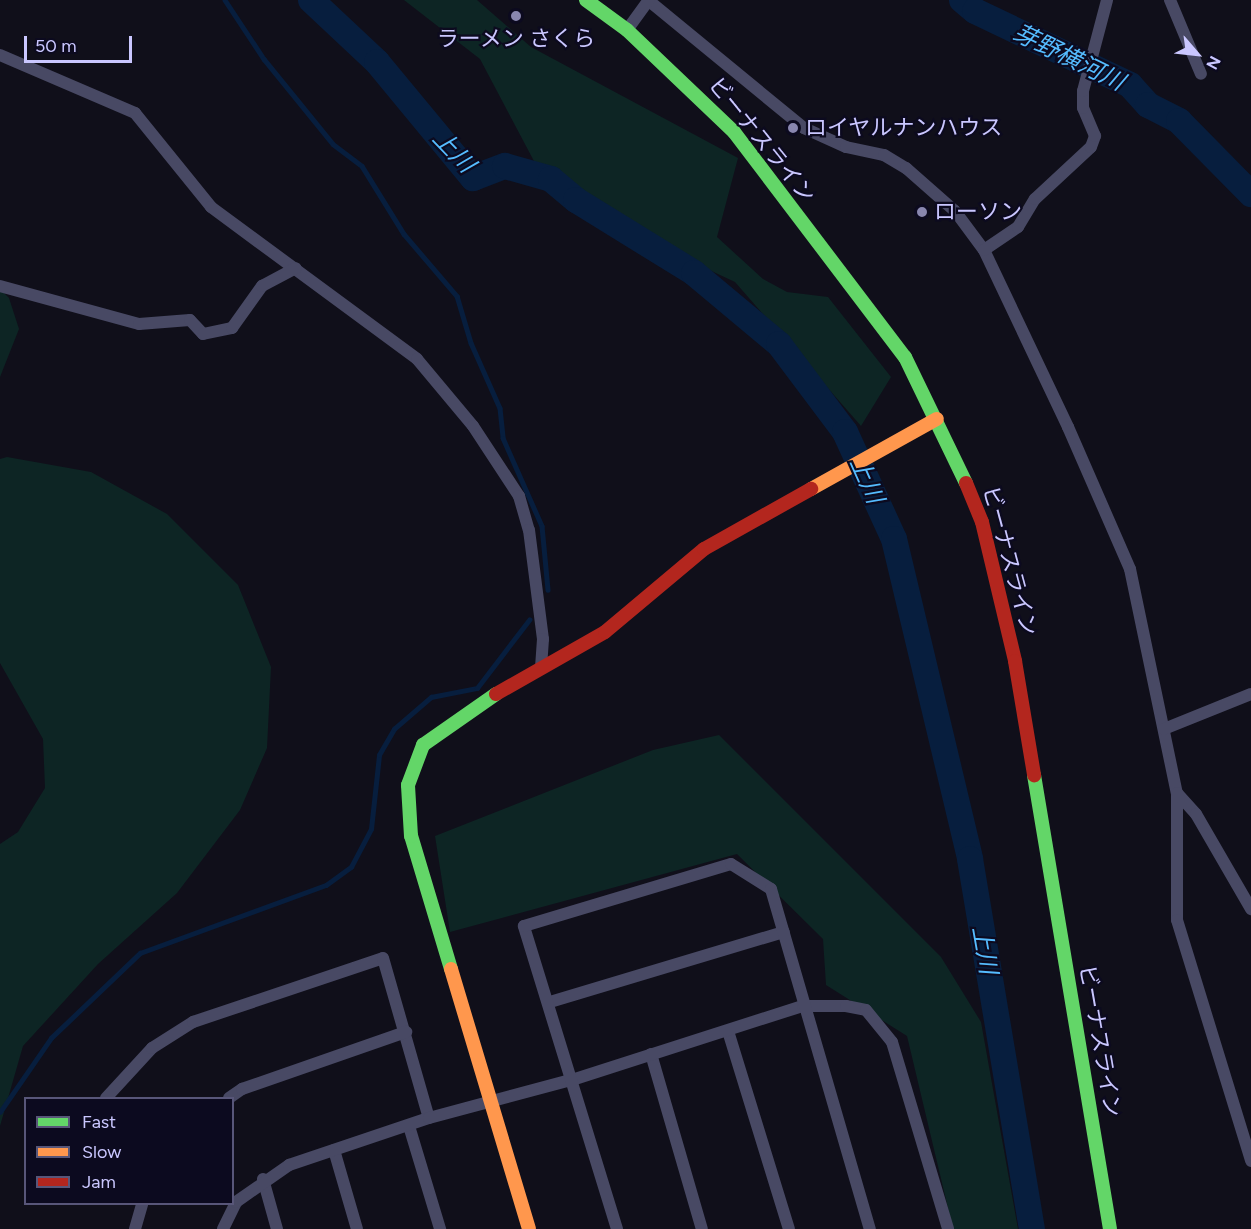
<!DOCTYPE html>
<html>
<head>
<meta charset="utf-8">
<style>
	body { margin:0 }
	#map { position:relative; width:1251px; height:1229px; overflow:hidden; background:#100f1a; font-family:Figtree,"Noto Sans JP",sans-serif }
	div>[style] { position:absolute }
	.green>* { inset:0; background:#0d2524 }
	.stream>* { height:4.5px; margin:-2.25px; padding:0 2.25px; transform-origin:2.25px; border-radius:2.25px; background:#071e3e }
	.river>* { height:26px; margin:-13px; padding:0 13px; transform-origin:13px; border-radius:13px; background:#071e3e }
	.street>* { height:12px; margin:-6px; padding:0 6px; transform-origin:6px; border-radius:6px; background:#484964 }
	.fast>* { height:14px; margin:-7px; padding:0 7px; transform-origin:7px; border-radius:7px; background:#63d668 }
	.slow>* { height:14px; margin:-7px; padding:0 7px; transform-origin:7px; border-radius:7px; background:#ff974d }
	.jam>* { height:14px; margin:-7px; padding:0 7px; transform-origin:7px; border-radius:7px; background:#b3261e }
	.dots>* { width:16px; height:16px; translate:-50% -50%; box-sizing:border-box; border:3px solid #0c0a1f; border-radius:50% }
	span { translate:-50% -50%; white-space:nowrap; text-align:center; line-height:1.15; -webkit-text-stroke:4.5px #0c0a1f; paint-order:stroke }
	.poi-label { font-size:22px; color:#cac7ff }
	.left { translate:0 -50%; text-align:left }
	.street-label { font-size:22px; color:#cac7ff }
	.water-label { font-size:24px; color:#55bcff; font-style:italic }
	.legend { position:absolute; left:24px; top:1097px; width:210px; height:108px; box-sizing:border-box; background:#0c0a1f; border:2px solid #585679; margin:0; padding:8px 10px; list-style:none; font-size:18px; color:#cac7ff }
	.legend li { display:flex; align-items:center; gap:12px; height:30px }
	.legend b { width:30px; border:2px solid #585679 }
	.north { position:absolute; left:1167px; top:24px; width:60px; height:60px; -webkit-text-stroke:4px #0c0a1f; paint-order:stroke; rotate:118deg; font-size:16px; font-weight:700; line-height:24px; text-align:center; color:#cac7ff }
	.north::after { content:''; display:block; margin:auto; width:21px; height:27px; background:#cac7ff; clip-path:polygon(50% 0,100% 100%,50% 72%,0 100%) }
	.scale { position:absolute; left:24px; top:36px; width:108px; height:27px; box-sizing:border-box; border:3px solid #cac7ff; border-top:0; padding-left:8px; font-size:18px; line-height:21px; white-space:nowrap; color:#cac7ff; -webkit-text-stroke:4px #0c0a1f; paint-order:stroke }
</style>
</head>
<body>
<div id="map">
	<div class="green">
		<i style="clip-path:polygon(404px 0,477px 0,531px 47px,738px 158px,717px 237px,763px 279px,787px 292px,828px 297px,891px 377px,861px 426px,735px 282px,626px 231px,535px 163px,480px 59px)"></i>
		<i style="clip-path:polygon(0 289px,9px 298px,19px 329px,0 377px)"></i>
		<i style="clip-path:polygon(7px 457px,91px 472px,167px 514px,238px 585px,271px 667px,267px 748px,240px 810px,177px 893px,98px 964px,23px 1046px,0 1126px,0 844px,18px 832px,45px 788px,43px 739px,0 663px,0 459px)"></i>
		<i style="clip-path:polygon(719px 735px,941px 957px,981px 1022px,1018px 1229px,953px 1229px,907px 1036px,826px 985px,823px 939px,737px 854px,450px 932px,435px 836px,653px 750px)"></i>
	</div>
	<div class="stream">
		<i style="left:225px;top:0;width:71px;rotate:56.5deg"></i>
		<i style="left:264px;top:59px;width:109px;rotate:50.9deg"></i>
		<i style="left:333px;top:144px;width:36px;rotate:37deg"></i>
		<i style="left:362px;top:166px;width:80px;rotate:58.3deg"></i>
		<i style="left:404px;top:234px;width:82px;rotate:49.5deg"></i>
		<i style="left:457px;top:296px;width:49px;rotate:73.4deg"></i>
		<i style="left:471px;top:343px;width:71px;rotate:66deg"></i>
		<i style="left:500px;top:408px;width:30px;rotate:84deg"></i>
		<i style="left:503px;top:438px;width:96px;rotate:66.1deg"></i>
		<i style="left:542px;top:526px;width:64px;rotate:84.6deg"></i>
		<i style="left:0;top:1112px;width:90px;rotate:-55.4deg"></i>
		<i style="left:51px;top:1038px;width:123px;rotate:-43.7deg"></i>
		<i style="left:140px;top:953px;width:198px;rotate:-20.1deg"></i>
		<i style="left:326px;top:885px;width:31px;rotate:-36deg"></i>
		<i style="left:351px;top:867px;width:43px;rotate:-62.2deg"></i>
		<i style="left:371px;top:829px;width:74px;rotate:-83.8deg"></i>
		<i style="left:379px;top:755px;width:30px;rotate:-60deg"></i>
		<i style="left:394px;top:729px;width:49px;rotate:-40.9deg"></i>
		<i style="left:431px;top:697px;width:47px;rotate:-11.1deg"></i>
		<i style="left:477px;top:688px;width:86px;rotate:-52.6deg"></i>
	</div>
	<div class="river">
		<i style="left:311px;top:0;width:91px;rotate:43.2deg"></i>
		<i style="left:377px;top:62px;width:151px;rotate:50.4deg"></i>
		<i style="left:473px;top:178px;width:34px;rotate:-21deg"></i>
		<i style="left:505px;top:166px;width:48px;rotate:15.8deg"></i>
		<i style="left:551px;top:179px;width:33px;rotate:40deg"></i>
		<i style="left:576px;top:200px;width:139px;rotate:31.7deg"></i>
		<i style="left:694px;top:273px;width:111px;rotate:39.9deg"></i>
		<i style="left:779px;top:344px;width:110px;rotate:53.1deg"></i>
		<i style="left:845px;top:432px;width:118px;rotate:65.4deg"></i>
		<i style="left:894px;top:539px;width:329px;rotate:76.6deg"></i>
		<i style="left:970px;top:859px;width:375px;rotate:80.5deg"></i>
		<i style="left:962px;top:0;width:17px;rotate:40deg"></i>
		<i style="left:975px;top:11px;width:172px;rotate:25.5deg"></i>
		<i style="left:1130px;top:85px;width:27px;rotate:48deg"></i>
		<i style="left:1148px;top:105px;width:35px;rotate:27deg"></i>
		<i style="left:1179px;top:121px;width:103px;rotate:45.4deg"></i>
	</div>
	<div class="street">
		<i style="left:648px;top:0;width:202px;rotate:39.4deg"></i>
		<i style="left:804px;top:128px;width:46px;rotate:24.3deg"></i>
		<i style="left:846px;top:147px;width:39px;rotate:12deg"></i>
		<i style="left:884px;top:155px;width:26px;rotate:31deg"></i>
		<i style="left:906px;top:168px;width:65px;rotate:41.3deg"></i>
		<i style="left:955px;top:211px;width:49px;rotate:53.4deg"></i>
		<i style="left:984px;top:250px;width:196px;rotate:64.6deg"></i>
		<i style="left:1068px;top:427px;width:155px;rotate:66.4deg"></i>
		<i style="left:1130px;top:569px;width:229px;rotate:78.2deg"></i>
		<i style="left:1177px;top:793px;width:127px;rotate:90deg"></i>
		<i style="left:1177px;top:920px;width:252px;rotate:72.9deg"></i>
		<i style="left:1170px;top:0;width:80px;rotate:67.3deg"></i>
		<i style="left:627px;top:30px;width:37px;rotate:-54deg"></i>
		<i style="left:0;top:55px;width:147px;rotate:23.2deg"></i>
		<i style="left:135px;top:113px;width:121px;rotate:51deg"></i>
		<i style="left:211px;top:207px;width:256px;rotate:36.4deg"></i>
		<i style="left:417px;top:359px;width:87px;rotate:50.1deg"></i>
		<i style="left:473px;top:426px;width:84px;rotate:56.7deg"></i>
		<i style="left:519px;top:496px;width:35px;rotate:74deg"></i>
		<i style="left:529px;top:530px;width:110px;rotate:82.7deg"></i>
		<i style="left:543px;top:639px;width:30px;rotate:94deg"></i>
		<i style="left:984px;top:250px;width:41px;rotate:-34.1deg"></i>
		<i style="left:1018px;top:227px;width:33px;rotate:-59deg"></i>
		<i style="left:1035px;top:199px;width:76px;rotate:-42.9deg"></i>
		<i style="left:1091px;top:147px;width:12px;rotate:-70deg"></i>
		<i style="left:1095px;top:136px;width:30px;rotate:-113deg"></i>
		<i style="left:1083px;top:108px;width:17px;rotate:-90deg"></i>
		<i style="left:1083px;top:91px;width:94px;rotate:-75.2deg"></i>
		<i style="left:0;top:286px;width:144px;rotate:15.3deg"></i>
		<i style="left:139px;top:324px;width:51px;rotate:-4.5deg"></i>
		<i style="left:190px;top:320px;width:19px;rotate:47deg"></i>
		<i style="left:203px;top:334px;width:30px;rotate:-12deg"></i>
		<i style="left:232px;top:328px;width:52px;rotate:-54.5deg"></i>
		<i style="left:262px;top:286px;width:38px;rotate:-28deg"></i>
		<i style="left:1164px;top:729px;width:94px;rotate:-21.9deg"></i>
		<i style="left:1177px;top:793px;width:28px;rotate:48deg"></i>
		<i style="left:1196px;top:814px;width:110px;rotate:59.9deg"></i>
		<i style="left:550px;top:1002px;width:244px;rotate:-16.7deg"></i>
		<i style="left:728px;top:1031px;width:207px;rotate:72.9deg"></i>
		<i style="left:651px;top:1054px;width:182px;rotate:73.8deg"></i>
		<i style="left:106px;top:1098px;width:68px;rotate:-47.4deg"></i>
		<i style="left:152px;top:1048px;width:49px;rotate:-32.4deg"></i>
		<i style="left:193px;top:1022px;width:200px;rotate:-18.6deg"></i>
		<i style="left:383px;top:958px;width:166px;rotate:74deg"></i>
		<i style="left:229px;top:1098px;width:16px;rotate:-35deg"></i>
		<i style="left:242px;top:1089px;width:174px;rotate:-19.2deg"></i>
		<i style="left:409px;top:1126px;width:108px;rotate:73.2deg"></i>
		<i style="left:334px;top:1150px;width:82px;rotate:73.8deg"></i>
		<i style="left:263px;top:1179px;width:52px;rotate:74.4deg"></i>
		<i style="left:135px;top:1229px;width:26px;rotate:-74deg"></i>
		<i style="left:223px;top:1229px;width:30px;rotate:-64deg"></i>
		<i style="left:236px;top:1202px;width:65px;rotate:-34.9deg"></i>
		<i style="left:289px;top:1165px;width:148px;rotate:-18.6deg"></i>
		<i style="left:429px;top:1118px;width:151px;rotate:-15deg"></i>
		<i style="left:575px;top:1079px;width:239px;rotate:-17.8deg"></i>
		<i style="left:803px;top:1006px;width:43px"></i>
		<i style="left:846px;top:1006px;width:20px;rotate:11deg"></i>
		<i style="left:866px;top:1010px;width:41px;rotate:50.9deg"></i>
		<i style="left:892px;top:1042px;width:195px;rotate:73.3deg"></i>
		<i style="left:617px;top:1229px;width:317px;rotate:-107.1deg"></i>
		<i style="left:524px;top:926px;width:216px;rotate:-16.7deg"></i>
		<i style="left:731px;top:864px;width:47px;rotate:32deg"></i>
		<i style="left:771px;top:889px;width:354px;rotate:73.8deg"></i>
	</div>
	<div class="fast">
		<i style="left:586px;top:0;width:51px;rotate:36.2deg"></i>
		<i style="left:627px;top:30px;width:148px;rotate:43.6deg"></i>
		<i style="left:734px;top:132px;width:283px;rotate:52.8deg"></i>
		<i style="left:905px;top:357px;width:140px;rotate:64.2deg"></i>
		<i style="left:1034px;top:775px;width:460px;rotate:80.5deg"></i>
		<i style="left:451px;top:969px;width:139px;rotate:-106.7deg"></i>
		<i style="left:411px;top:836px;width:51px;rotate:-93.4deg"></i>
		<i style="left:408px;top:785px;width:43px;rotate:-69.4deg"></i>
		<i style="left:423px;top:745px;width:89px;rotate:-34.9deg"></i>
	</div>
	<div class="slow">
		<i style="left:811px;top:489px;width:144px;rotate:-29.1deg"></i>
		<i style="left:451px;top:969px;width:271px;rotate:73.3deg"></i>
	</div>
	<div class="jam">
		<i style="left:966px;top:483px;width:42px;rotate:67.7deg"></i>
		<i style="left:982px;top:522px;width:143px;rotate:76.6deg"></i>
		<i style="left:1015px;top:661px;width:116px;rotate:80.5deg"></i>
		<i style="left:496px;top:694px;width:125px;rotate:-29.6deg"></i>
		<i style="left:605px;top:632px;width:129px;rotate:-40deg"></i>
		<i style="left:704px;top:549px;width:123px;rotate:-29.3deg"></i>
	</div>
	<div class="dots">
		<i style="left:516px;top:16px;background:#8987af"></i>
		<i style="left:793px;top:128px;background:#8987af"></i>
		<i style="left:922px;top:212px;background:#8987af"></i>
	</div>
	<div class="poi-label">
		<span style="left:516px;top:39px">ラーメン さくら</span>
		<span class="left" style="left:805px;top:128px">ロイヤルナンハウス</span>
		<span class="left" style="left:934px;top:212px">ローソン</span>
	</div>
	<div class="street-label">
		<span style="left:762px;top:140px;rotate:51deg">ビーナスライン</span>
		<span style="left:1010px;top:561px;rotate:75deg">ビーナスライン</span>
		<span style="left:1100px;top:1041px;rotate:80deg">ビーナスライン</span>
	</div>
	<div class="water-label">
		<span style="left:1069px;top:57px;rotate:26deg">芽野横河川</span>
		<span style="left:454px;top:151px;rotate:46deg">上川</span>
		<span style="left:867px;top:480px;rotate:66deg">上川</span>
		<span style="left:985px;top:950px;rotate:80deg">上川</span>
	</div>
	<ul class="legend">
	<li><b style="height:8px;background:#63d668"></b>Fast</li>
	<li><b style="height:8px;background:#ff974d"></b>Slow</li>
	<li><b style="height:8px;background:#b3261e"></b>Jam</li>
	</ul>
	<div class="north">N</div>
	<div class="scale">50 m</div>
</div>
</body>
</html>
